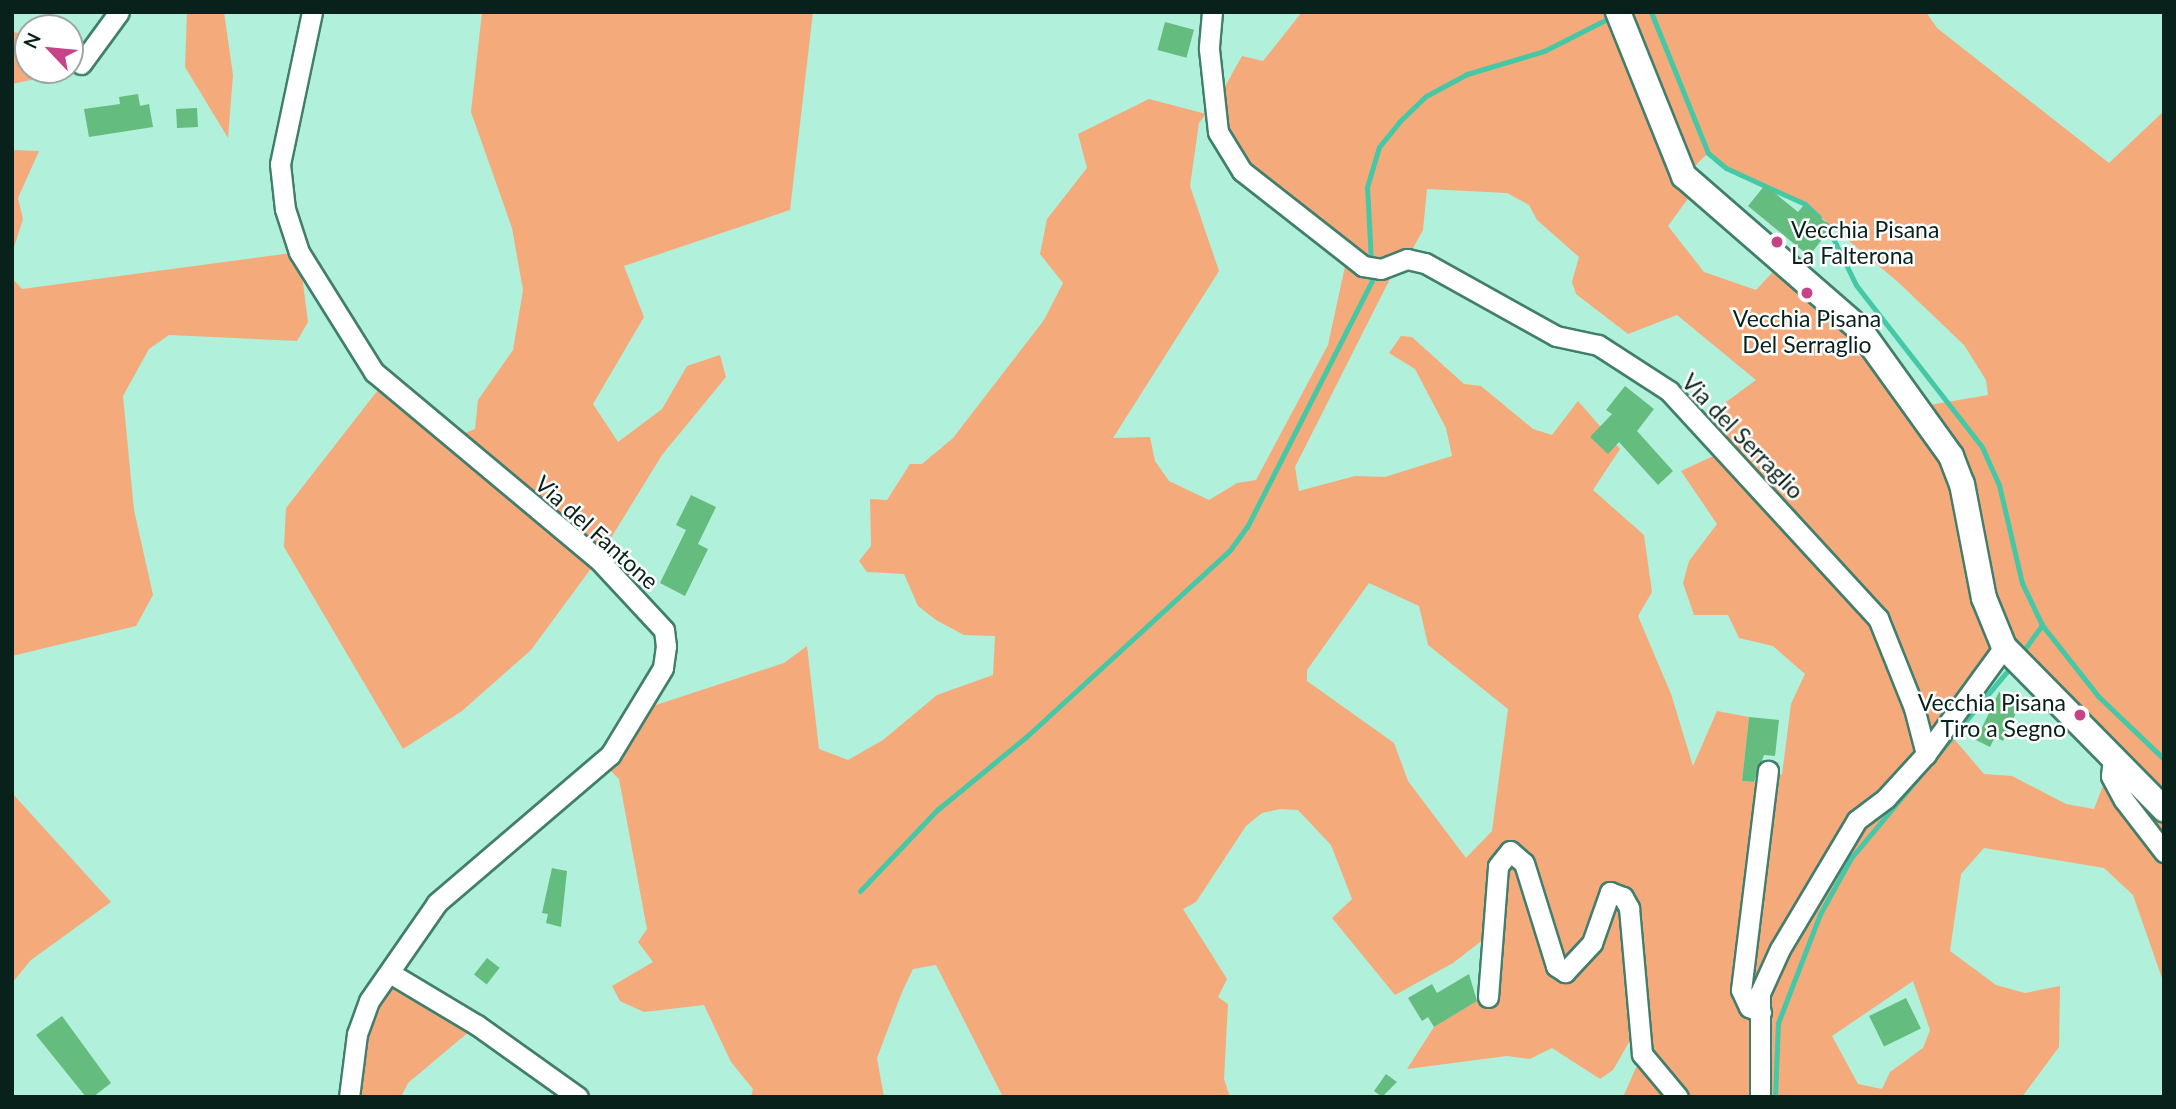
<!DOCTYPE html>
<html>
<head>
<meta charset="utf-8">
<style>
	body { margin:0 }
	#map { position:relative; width:2176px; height:1109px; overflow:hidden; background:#b1f0db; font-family:Lato,sans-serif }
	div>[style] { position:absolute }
	.green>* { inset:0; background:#f5aa7c }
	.stream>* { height:5px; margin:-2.5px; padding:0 2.5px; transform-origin:2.5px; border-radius:2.5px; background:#44c8a5 }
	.building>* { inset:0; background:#64bc7e; transform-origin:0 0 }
	.roads { filter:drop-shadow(2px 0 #427e6c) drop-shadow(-2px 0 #427e6c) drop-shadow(0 2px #427e6c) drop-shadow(0 -2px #427e6c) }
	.minor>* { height:19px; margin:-9.5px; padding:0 9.5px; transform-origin:9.5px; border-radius:9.5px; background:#fff }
	.major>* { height:24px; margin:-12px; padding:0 12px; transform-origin:12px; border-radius:12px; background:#fff }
	.dots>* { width:19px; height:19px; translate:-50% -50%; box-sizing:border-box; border:4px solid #fff; border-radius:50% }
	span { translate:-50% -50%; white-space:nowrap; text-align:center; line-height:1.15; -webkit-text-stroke:5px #fff; paint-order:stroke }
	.poi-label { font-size:23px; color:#08221b }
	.left { translate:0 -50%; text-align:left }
	.right { translate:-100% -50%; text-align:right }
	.street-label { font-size:23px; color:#08221b }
	.frame { position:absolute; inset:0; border:14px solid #08221b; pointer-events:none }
	.north { position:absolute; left:14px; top:14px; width:70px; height:70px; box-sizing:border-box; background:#fff; border:2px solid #9ca7a4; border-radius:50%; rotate:296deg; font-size:19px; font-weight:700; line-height:28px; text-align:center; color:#08221b }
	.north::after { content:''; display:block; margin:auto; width:24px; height:32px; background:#c64387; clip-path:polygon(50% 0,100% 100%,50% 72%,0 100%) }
</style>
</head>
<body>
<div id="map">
	<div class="green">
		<i style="clip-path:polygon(187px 12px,224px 12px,233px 75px,228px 138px,185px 67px)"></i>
		<i style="clip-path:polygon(482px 12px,813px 12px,790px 210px,624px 266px,644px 317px,593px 404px,618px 442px,662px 409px,687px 366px,720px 355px,726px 377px,662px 455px,598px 559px,531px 650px,462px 711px,403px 749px,284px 547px,286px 508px,385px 381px,453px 438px,475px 429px,478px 400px,513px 350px,523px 290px,512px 228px,471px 112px)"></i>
		<i style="clip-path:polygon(evenodd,1302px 12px,1926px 12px,1937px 28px,2109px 163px,2164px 111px,2164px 984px,2133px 895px,2104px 868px,1984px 848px,1961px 874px,1950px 951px,1996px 985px,2025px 993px,2060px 986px,2059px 1047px,2022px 1097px,1623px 1097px,1642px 1054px,1636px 1030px,1613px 1070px,1600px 1079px,1552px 1048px,1530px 1059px,1507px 1056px,1407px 1069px,1434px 1027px,1483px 997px,1492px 933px,1453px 963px,1395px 995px,1332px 918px,1352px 899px,1331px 845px,1298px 810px,1280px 809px,1262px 813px,1246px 826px,1196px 902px,1183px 909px,1227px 979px,1218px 997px,1228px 1004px,1224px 1079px,1230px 1097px,1003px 1097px,936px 965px,913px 969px,902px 992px,877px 1058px,884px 1097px,751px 1097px,753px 1089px,731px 1062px,704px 1005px,644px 1012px,620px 1001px,612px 986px,653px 962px,638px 942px,647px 929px,619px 779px,602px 762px,650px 707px,784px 663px,807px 646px,819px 749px,848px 760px,883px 740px,937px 695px,993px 675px,995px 636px,964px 635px,936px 620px,918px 606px,904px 574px,867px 572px,859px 561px,871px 546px,870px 499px,887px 500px,910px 464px,922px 464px,953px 438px,1044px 320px,1063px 283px,1040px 254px,1047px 219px,1087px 168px,1078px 134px,1149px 99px,1206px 114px,1199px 123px,1190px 186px,1219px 271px,1113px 438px,1150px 437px,1155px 461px,1169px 481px,1209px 500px,1237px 483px,1256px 480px,1328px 345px,1347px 257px,1242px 171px,1214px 106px,1242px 56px,1263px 61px,1302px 12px,1708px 153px,1726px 168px,1805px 204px,1898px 282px,1964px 345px,1986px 380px,1988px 395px,1918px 407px,1783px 261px,1756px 290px,1704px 272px,1668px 226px,1695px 189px,1685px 176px,1708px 153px,1302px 12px,1427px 189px,1507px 193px,1529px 205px,1537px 220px,1579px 257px,1572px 282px,1576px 294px,1628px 334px,1677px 315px,1756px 380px,1718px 408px,1722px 452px,1681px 471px,1717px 524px,1689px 561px,1683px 583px,1694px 615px,1728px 615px,1739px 638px,1773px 646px,1805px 674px,1791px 704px,1782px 775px,1768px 771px,1761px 783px,1742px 781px,1749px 717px,1717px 711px,1693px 766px,1671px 694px,1638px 616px,1652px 592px,1644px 535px,1593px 490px,1620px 449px,1578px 401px,1552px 435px,1533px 429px,1481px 386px,1464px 384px,1412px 337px,1401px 336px,1389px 353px,1415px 369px,1446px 428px,1452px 456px,1385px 477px,1355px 476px,1299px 491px,1295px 467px,1398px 263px,1407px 259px,1423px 230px,1427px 189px,1302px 12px,1369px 583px,1419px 606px,1428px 645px,1508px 709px,1492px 831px,1466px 858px,1408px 781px,1394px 743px,1307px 681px,1307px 670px,1369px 583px,1302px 12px,2005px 647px,2113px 759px,2094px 809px,2066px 804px,2012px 776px,1984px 774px,1943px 726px,2005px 647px,1302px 12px,1913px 981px,1930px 1030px,1923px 1048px,1890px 1072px,1882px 1089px,1858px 1084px,1832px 1036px,1913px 981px)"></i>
		<i style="clip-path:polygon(13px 32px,28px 35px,28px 70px,45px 70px,40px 78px,12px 84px)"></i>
		<i style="clip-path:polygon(12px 150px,39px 151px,18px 198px,23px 219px,12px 253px)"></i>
		<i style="clip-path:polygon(299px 252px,308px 322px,297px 341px,169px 335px,149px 349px,123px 396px,134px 510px,153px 595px,136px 626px,12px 656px,12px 278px,22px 289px)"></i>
		<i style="clip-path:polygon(12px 793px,111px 902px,31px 960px,12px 983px)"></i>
		<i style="clip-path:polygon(390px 973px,477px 1025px,408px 1083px,401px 1097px,349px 1097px,357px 1034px)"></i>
	</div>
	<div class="stream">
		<i style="left:1651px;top:12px;width:152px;rotate:68deg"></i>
		<i style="left:1708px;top:153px;width:23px;rotate:40deg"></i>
		<i style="left:1726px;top:168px;width:87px;rotate:24.5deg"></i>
		<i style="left:1805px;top:204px;width:19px;rotate:43deg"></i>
		<i style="left:1826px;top:224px;width:68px;rotate:63.8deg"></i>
		<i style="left:1856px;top:285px;width:205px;rotate:52.1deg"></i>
		<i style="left:1982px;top:447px;width:42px;rotate:65.9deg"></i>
		<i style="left:1999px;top:485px;width:101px;rotate:76.8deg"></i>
		<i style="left:2022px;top:583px;width:47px;rotate:64.5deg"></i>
		<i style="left:2042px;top:625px;width:90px;rotate:51.7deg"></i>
		<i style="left:2098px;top:696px;width:91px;rotate:43.7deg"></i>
		<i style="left:2021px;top:654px;width:36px;rotate:-54deg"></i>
		<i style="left:860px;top:891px;width:112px;rotate:-46.5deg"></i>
		<i style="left:937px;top:810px;width:115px;rotate:-39.4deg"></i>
		<i style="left:1026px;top:737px;width:277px;rotate:-42.5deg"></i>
		<i style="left:1230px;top:550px;width:29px;rotate:-54deg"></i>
		<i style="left:1247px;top:527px;width:276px;rotate:-63.1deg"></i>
		<i style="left:1372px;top:281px;width:94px;rotate:-93deg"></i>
		<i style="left:1367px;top:187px;width:42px;rotate:-73.3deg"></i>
		<i style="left:1379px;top:147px;width:32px;rotate:-51deg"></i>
		<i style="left:1399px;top:122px;width:37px;rotate:-44deg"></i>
		<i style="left:1426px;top:96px;width:47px;rotate:-28.2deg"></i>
		<i style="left:1467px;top:74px;width:80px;rotate:-16.6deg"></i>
		<i style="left:1544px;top:51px;width:77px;rotate:-26.9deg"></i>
		<i style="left:1775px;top:1097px;width:74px;rotate:-87.7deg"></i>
		<i style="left:1778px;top:1023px;width:117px;rotate:-68.9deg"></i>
		<i style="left:1820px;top:914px;width:64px;rotate:-61deg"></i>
		<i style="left:1851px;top:858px;width:253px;rotate:-50.1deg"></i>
	</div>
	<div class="building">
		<i style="left:1165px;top:22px;width:30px;height:29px;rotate:15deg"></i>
		<i style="clip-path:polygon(138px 94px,140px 106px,149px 104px,153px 127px,89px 137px,84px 109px,120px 104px,119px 97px)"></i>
		<i style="left:197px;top:108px;width:19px;height:21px;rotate:87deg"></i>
		<i style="clip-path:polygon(1765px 185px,1798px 212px,1804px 205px,1832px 227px,1809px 256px,1748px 206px)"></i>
		<i style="clip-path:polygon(1625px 386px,1654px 409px,1637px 431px,1673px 471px,1658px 485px,1619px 442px,1608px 454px,1590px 437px,1612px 414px,1606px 410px)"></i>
		<i style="clip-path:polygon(691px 495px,716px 507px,698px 544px,708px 549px,685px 596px,660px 583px,686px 530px,676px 525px)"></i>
		<i style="clip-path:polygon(1999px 692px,2021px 702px,2003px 741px,1995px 737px,1990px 747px,1976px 740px)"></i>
		<i style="clip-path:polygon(1749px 717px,1779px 720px,1775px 756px,1764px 755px,1754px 782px,1742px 781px)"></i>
		<i style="clip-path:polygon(552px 868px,567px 871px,561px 927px,546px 923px,548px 914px,542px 913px)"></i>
		<i style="left:487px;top:958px;width:16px;height:21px;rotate:38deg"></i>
		<i style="clip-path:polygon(1469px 974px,1477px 1001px,1434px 1027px,1428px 1017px,1422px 1021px,1408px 998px,1432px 984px,1437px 993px)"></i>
		<i style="left:1906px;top:998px;width:34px;height:41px;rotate:64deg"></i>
		<i style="clip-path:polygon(62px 1016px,111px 1083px,93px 1097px,86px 1097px,36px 1035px)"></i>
		<i style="clip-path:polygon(1386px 1074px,1397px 1082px,1382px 1097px,1374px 1091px)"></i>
	</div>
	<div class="roads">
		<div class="minor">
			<i style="left:312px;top:12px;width:155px;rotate:101.9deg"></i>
			<i style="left:280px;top:164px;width:45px;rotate:83.7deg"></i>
			<i style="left:285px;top:209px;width:45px;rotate:72deg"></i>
			<i style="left:299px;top:252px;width:142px;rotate:58deg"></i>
			<i style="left:374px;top:372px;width:292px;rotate:39.9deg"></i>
			<i style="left:598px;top:559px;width:97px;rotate:47.1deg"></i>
			<i style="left:664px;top:630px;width:16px;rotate:83deg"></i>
			<i style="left:666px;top:646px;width:22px;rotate:98deg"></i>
			<i style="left:663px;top:668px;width:102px;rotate:121.3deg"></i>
			<i style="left:610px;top:755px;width:228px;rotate:139.5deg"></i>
			<i style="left:437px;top:903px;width:119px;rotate:124.8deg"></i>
			<i style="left:369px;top:1001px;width:35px;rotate:110deg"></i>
			<i style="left:357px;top:1034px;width:64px;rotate:97.2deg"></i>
			<i style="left:1212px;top:12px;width:37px;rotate:95deg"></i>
			<i style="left:1209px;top:49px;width:83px;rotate:83.8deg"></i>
			<i style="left:1218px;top:132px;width:46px;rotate:58.4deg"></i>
			<i style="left:1242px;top:171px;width:154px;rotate:38.1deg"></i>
			<i style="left:1363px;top:266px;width:18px;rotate:9deg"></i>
			<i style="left:1381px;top:269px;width:28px;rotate:-21deg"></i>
			<i style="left:1407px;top:259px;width:18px;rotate:13deg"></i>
			<i style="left:1425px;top:263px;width:150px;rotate:29.1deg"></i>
			<i style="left:1556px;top:336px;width:43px;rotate:12.1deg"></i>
			<i style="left:1598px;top:345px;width:85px;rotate:32.9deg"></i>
			<i style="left:1669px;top:391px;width:309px;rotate:47.4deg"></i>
			<i style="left:1878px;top:618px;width:97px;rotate:68.2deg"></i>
			<i style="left:1914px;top:708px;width:48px;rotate:75.4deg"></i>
			<i style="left:81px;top:64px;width:64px;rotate:-53.8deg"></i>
			<i style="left:2113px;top:759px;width:17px;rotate:97deg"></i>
			<i style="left:2111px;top:776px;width:27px;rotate:62deg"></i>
			<i style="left:2124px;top:800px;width:66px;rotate:52.4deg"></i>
			<i style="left:390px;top:973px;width:101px;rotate:30.9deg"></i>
			<i style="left:477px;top:1025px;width:124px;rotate:35.5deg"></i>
			<i style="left:1488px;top:997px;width:131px;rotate:-85.6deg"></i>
			<i style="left:1498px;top:866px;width:19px;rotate:-51deg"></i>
			<i style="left:1510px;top:851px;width:18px;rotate:41deg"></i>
			<i style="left:1524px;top:863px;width:108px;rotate:72.7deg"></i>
			<i style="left:1556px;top:966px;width:11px;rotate:34deg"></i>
			<i style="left:1565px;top:972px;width:40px;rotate:-47deg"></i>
			<i style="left:1592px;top:943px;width:54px;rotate:-70.6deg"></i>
			<i style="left:1610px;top:892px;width:14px;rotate:21deg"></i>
			<i style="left:1623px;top:897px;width:13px;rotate:61deg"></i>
			<i style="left:1629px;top:908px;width:147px;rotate:84.9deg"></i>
			<i style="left:1642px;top:1054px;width:56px;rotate:50.1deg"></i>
			<i style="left:1761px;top:1012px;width:13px;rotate:-157deg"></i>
			<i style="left:1749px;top:1007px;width:19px;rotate:-115deg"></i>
			<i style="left:1741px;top:990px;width:221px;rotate:-83deg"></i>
			<i style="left:1760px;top:1097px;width:104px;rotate:-90deg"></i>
			<i style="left:1760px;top:993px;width:48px;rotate:-65.6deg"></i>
			<i style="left:1780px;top:949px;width:150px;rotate:-59.2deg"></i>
			<i style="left:1857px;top:820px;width:36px;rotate:-37deg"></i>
			<i style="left:1886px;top:798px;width:59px;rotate:-47.7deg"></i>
			<i style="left:1926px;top:754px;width:132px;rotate:-53.9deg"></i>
		</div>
		<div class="major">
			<i style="left:1618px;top:12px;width:177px;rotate:68.1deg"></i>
			<i style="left:1684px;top:176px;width:232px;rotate:41deg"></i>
			<i style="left:1859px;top:328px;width:158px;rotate:54.3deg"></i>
			<i style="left:1951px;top:456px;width:30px;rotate:69deg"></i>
			<i style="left:1962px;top:484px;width:116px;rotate:79.1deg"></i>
			<i style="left:1984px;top:598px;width:53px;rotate:67.8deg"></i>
			<i style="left:2004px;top:647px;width:228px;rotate:45.4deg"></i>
		</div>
	</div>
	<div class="dots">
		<i style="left:1777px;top:242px;background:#c64387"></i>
		<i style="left:1807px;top:293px;background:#c64387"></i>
		<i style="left:2080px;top:715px;background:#c64387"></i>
	</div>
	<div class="poi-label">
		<span class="left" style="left:1791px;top:242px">Vecchia Pisana<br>La Falterona</span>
		<span style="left:1807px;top:331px">Vecchia Pisana<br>Del Serraglio</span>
		<span class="right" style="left:2066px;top:715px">Vecchia Pisana<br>Tiro a Segno</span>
	</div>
	<div class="street-label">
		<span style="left:1743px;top:436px;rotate:46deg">Via del Serraglio</span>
		<span style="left:597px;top:532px;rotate:42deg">Via del Fantone</span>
	</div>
	<div class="frame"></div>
	<div class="north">N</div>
</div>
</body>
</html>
